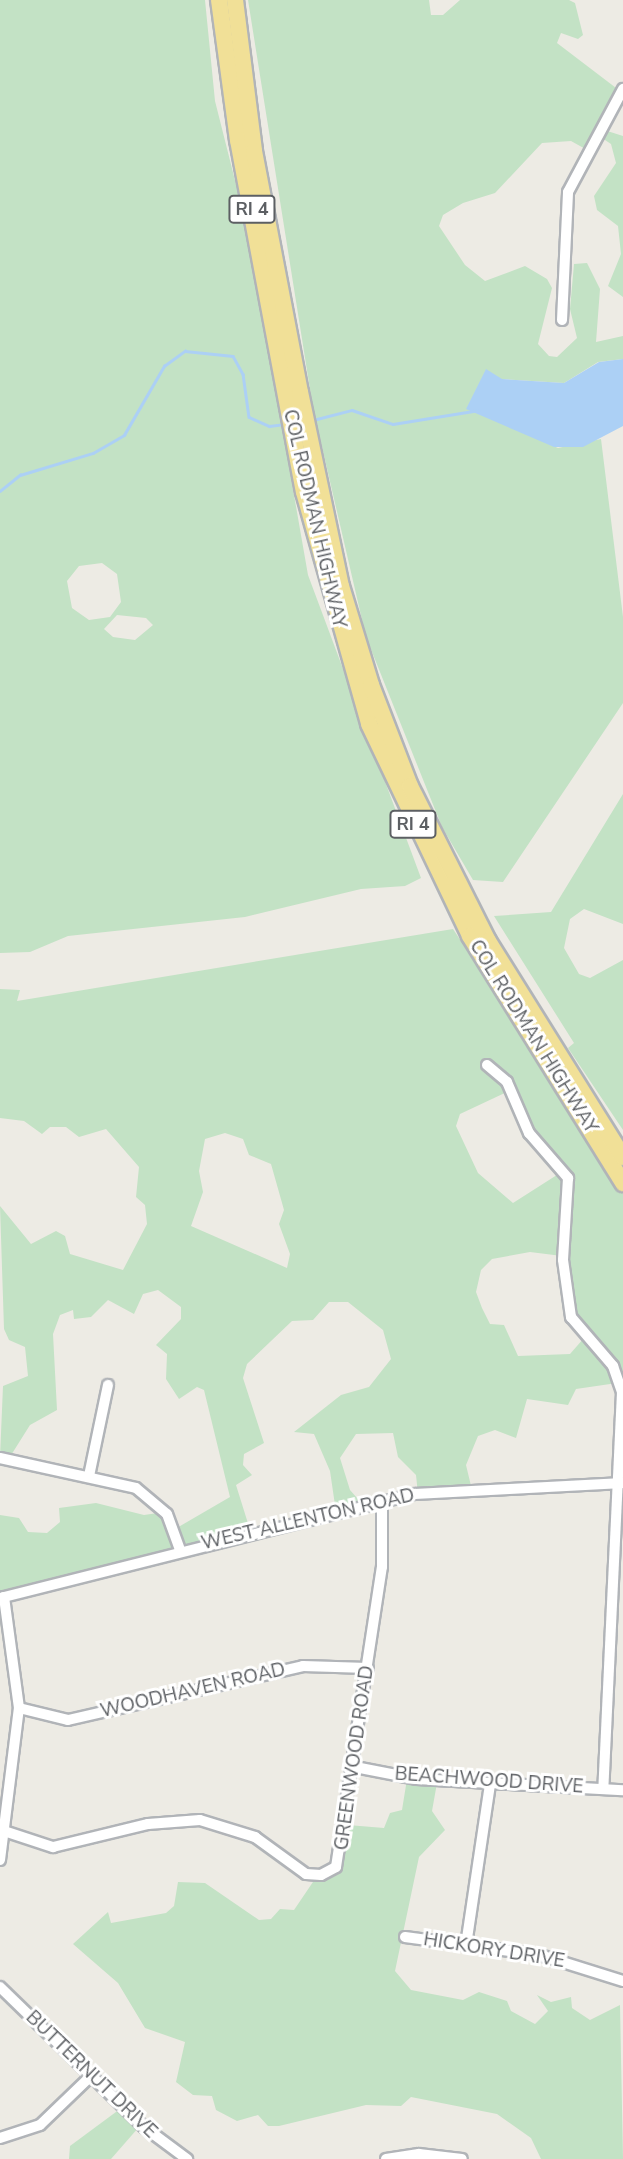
<!DOCTYPE html>
<html>
<head>
<meta charset="utf-8">
<style>
	body { margin:0 }
	#map { position:relative; width:623px; height:2159px; overflow:hidden; background:#edebe4; font-family:"Nunito Sans",sans-serif }
	div>[style] { position:absolute }
	.green>* { inset:0; background:#c3e2c5 }
	.water>* { inset:0; background:#acd0f5 }
	.stream>* { height:2.5px; margin:-1.25px; padding:0 1.25px; transform-origin:1.25px; border-radius:1.25px; background:#acd0f5 }
	.roads { filter:drop-shadow(2px 0 #b1b4b8) drop-shadow(-2px 0 #b1b4b8) drop-shadow(0 2px #b1b4b8) drop-shadow(0 -2px #b1b4b8) }
	.minor>* { height:10px; margin:-5px; padding:0 5px; transform-origin:5px; border-radius:5px; background:#fff }
	.highway>* { height:16px; margin:-8px; padding:0 8px; transform-origin:8px; border-radius:8px; background:#f1e097 }
	span { translate:-50% -50%; white-space:nowrap; text-align:center; line-height:1.15; -webkit-text-stroke:6px #fff; paint-order:stroke }
	.shield-label span { padding:2px 5px; background:#fff; border:2px solid; border-radius:5px; -webkit-text-stroke-width:0 }
	.shield-label { font-size:18px; color:#5c5f63; font-weight:700 }
	.street-label { font-size:19px; color:#5c5f63 }
</style>
</head>
<body>
<div id="map">
	<div class="green">
		<i style="clip-path:polygon(evenodd,0 0,205px 0,215px 101px,248px 232px,308px 575px,421px 878px,405px 886px,361px 889px,245px 917px,68px 936px,30px 952px,0 953px,0 0,102px 563px,117px 574px,121px 602px,110px 617px,89px 620px,72px 608px,67px 581px,79px 566px,102px 563px,0 0,117px 615px,146px 618px,153px 625px,135px 640px,113px 637px,104px 629px,117px 615px)"></i>
		<i style="clip-path:polygon(248px 0,429px 0,431px 15px,443px 15px,460px 0,569px 0,575px 3px,583px 35px,578px 39px,561px 33px,557px 43px,620px 91px,601px 129px,623px 136px,623px 297px,608px 286px,621px 254px,618px 226px,597px 210px,594px 196px,616px 163px,611px 144px,602px 138px,589px 151px,571px 141px,542px 143px,495px 193px,463px 203px,443px 215px,439px 226px,465px 265px,485px 281px,525px 266px,547px 279px,552px 288px,538px 344px,549px 356px,557px 357px,577px 338px,570px 309px,574px 264px,587px 263px,600px 289px,596px 342px,623px 336px,623px 359px,598px 362px,564px 383px,502px 379px,485px 415px,558px 448px,601px 439px,623px 617px,623px 703px,503px 882px,473px 880px,442px 827px,366px 637px,313px 408px)"></i>
		<i style="clip-path:polygon(623px 794px,623px 924px,584px 909px,570px 919px,564px 948px,579px 974px,590px 978px,623px 960px,623px 1130px,568px 1048px,574px 1043px,494px 916px,551px 912px)"></i>
		<i style="clip-path:polygon(evenodd,453px 929px,623px 1184px,623px 1485px,617px 1383px,576px 1389px,568px 1405px,527px 1399px,516px 1438px,495px 1430px,478px 1436px,466px 1465px,472px 1490px,418px 1494px,416px 1475px,398px 1457px,393px 1433px,356px 1434px,340px 1458px,350px 1490px,365px 1507px,336px 1512px,330px 1471px,314px 1434px,294px 1432px,341px 1395px,369px 1387px,391px 1359px,383px 1330px,348px 1302px,329px 1302px,313px 1320px,292px 1321px,247px 1364px,243px 1378px,264px 1443px,244px 1454px,243px 1465px,252px 1475px,236px 1485px,251px 1533px,0 1596px,0 1515px,19px 1518px,28px 1532px,47px 1533px,60px 1522px,59px 1508px,96px 1503px,144px 1515px,165px 1512px,175px 1529px,230px 1497px,204px 1390px,197px 1387px,179px 1399px,166px 1379px,167px 1354px,156px 1345px,181px 1319px,181px 1307px,158px 1290px,143px 1294px,134px 1314px,108px 1300px,91px 1317px,74px 1319px,73px 1310px,60px 1315px,53px 1334px,57px 1410px,30px 1425px,8px 1460px,0 1457px,3px 1386px,28px 1376px,25px 1347px,9px 1340px,4px 1329px,0 1206px,31px 1244px,56px 1231px,65px 1236px,70px 1254px,123px 1270px,147px 1224px,145px 1205px,136px 1197px,139px 1167px,106px 1129px,79px 1137px,66px 1127px,50px 1127px,42px 1134px,24px 1121px,0 1118px,0 989px,20px 990px,17px 1001px,453px 929px,509px 1091px,560px 1173px,513px 1203px,478px 1173px,456px 1126px,460px 1114px,509px 1091px,453px 929px,225px 1133px,243px 1139px,249px 1155px,271px 1164px,284px 1210px,279px 1224px,290px 1254px,287px 1268px,191px 1226px,203px 1192px,199px 1171px,205px 1139px,225px 1133px,453px 929px,530px 1252px,562px 1256px,571px 1315px,584px 1338px,570px 1354px,518px 1356px,504px 1325px,490px 1324px,482px 1308px,476px 1292px,481px 1270px,492px 1259px,530px 1252px)"></i>
		<i style="clip-path:polygon(407px 1779px,437px 1783px,432px 1811px,445px 1830px,419px 1857px,395px 1971px,411px 1990px,463px 2000px,479px 1992px,507px 2001px,511px 2011px,535px 2024px,548px 2011px,537px 1995px,551px 2002px,571px 1997px,572px 2008px,590px 2020px,620px 2005px,623px 2159px,541px 2159px,531px 2138px,497px 2114px,411px 2097px,401px 2106px,366px 2105px,279px 2126px,268px 2126px,258px 2115px,237px 2121px,216px 2110px,212px 2096px,193px 2095px,176px 2082px,185px 2042px,145px 2028px,118px 1983px,73px 1944px,108px 1912px,111px 1923px,166px 1913px,174px 1906px,178px 1882px,205px 1883px,259px 1920px,271px 1919px,280px 1909px,294px 1910px,315px 1879px,326px 1875px,348px 1825px,384px 1828px,390px 1813px,402px 1810px)"></i>
		<i style="clip-path:polygon(120px 2109px,139px 2127px,111px 2159px,69px 2159px,70px 2146px)"></i>
	</div>
	<div class="water">
		<i style="clip-path:polygon(623px 359px,623px 426px,583px 447px,554px 447px,466px 409px,486px 369px,502px 379px,564px 383px,599px 362px)"></i>
	</div>
	<div class="stream">
		<i style="left:313px;top:420px;width:40px;rotate:-14.4deg"></i>
		<i style="left:352px;top:410px;width:43px;rotate:18.9deg"></i>
		<i style="left:393px;top:424px;width:87px;rotate:-9.2deg"></i>
		<i style="left:0;top:491px;width:26px;rotate:-39deg"></i>
		<i style="left:20px;top:475px;width:76px;rotate:-16.8deg"></i>
		<i style="left:93px;top:453px;width:36px;rotate:-30deg"></i>
		<i style="left:124px;top:435px;width:80px;rotate:-59.9deg"></i>
		<i style="left:164px;top:366px;width:26px;rotate:-36deg"></i>
		<i style="left:185px;top:351px;width:48px;rotate:5.9deg"></i>
		<i style="left:233px;top:356px;width:21px;rotate:61deg"></i>
		<i style="left:243px;top:374px;width:43px;rotate:82.1deg"></i>
		<i style="left:249px;top:417px;width:22px;rotate:24deg"></i>
		<i style="left:269px;top:426px;width:17px;rotate:-7deg"></i>
	</div>
	<div class="roads">
		<div class="minor">
			<i style="left:562px;top:320px;width:128px;rotate:-87.3deg"></i>
			<i style="left:568px;top:192px;width:117px;rotate:-61.9deg"></i>
			<i style="left:487px;top:1065px;width:26px;rotate:40deg"></i>
			<i style="left:507px;top:1082px;width:56px;rotate:66.7deg"></i>
			<i style="left:529px;top:1133px;width:60px;rotate:49.1deg"></i>
			<i style="left:568px;top:1178px;width:82px;rotate:93.5deg"></i>
			<i style="left:563px;top:1260px;width:58px;rotate:82deg"></i>
			<i style="left:571px;top:1317px;width:65px;rotate:49.4deg"></i>
			<i style="left:613px;top:1366px;width:28px;rotate:71deg"></i>
			<i style="left:622px;top:1392px;width:397px;rotate:92.7deg"></i>
			<i style="left:0;top:1458px;width:139px;rotate:12.4deg"></i>
			<i style="left:136px;top:1488px;width:40px;rotate:40deg"></i>
			<i style="left:167px;top:1514px;width:38px;rotate:70deg"></i>
			<i style="left:89px;top:1476px;width:93px;rotate:-78.2deg"></i>
			<i style="left:0;top:1598px;width:428px;rotate:-14.1deg"></i>
			<i style="left:415px;top:1494px;width:208px;rotate:-3deg"></i>
			<i style="left:19px;top:1708px;width:50px;rotate:13.8deg"></i>
			<i style="left:68px;top:1720px;width:241px;rotate:-12.9deg"></i>
			<i style="left:303px;top:1666px;width:65px;rotate:1.8deg"></i>
			<i style="left:355px;top:1767px;width:63px;rotate:11deg"></i>
			<i style="left:417px;top:1779px;width:206px;rotate:3.1deg"></i>
			<i style="left:4px;top:1831px;width:52px;rotate:18.1deg"></i>
			<i style="left:53px;top:1847px;width:98px;rotate:-13.6deg"></i>
			<i style="left:148px;top:1824px;width:52px;rotate:-4.4deg"></i>
			<i style="left:200px;top:1820px;width:58px;rotate:17.2deg"></i>
			<i style="left:255px;top:1837px;width:63px;rotate:36deg"></i>
			<i style="left:306px;top:1874px;width:15px;rotate:4deg"></i>
			<i style="left:321px;top:1875px;width:17px;rotate:-28deg"></i>
			<i style="left:336px;top:1867px;width:304px;rotate:-81.3deg"></i>
			<i style="left:382px;top:1567px;width:66px;rotate:-90deg"></i>
			<i style="left:0;top:1860px;width:153px;rotate:-82.9deg"></i>
			<i style="left:19px;top:1708px;width:112px;rotate:-97.7deg"></i>
			<i style="left:405px;top:1937px;width:136px;rotate:7.6deg"></i>
			<i style="left:540px;top:1955px;width:87px;rotate:17.4deg"></i>
			<i style="left:466px;top:1945px;width:163px;rotate:-81.5deg"></i>
			<i style="left:0;top:1987px;width:201px;rotate:44.2deg"></i>
			<i style="left:144px;top:2127px;width:54px;rotate:36.7deg"></i>
			<i style="left:0;top:2138px;width:42px;rotate:-18deg"></i>
			<i style="left:40px;top:2125px;width:71px;rotate:-43.9deg"></i>
			<i style="left:386px;top:2159px;width:33px;rotate:-9deg"></i>
			<i style="left:419px;top:2154px;width:43px;rotate:6.6deg"></i>
		</div>
		<div class="highway">
			<i style="left:219px;top:0;width:141px;rotate:82.3deg"></i>
			<i style="left:238px;top:140px;width:358px;rotate:79.4deg"></i>
			<i style="left:304px;top:492px;width:241px;rotate:74.3deg"></i>
			<i style="left:369px;top:724px;width:235px;rotate:64.5deg"></i>
			<i style="left:470px;top:936px;width:291px;rotate:58.2deg"></i>
			<i style="left:235px;top:0;width:152px;rotate:82.8deg"></i>
			<i style="left:254px;top:151px;width:245px;rotate:79.2deg"></i>
			<i style="left:300px;top:392px;width:198px;rotate:78.1deg"></i>
			<i style="left:341px;top:586px;width:103px;rotate:73.1deg"></i>
			<i style="left:371px;top:685px;width:108px;rotate:68.9deg"></i>
			<i style="left:410px;top:786px;width:174px;rotate:63.3deg"></i>
			<i style="left:488px;top:941px;width:255px;rotate:58deg"></i>
		</div>
	</div>
	<div class="shield-label">
		<span style="left:252px;top:209px">RI 4</span>
		<span style="left:413px;top:824px">RI 4</span>
	</div>
	<div class="street-label">
		<span style="left:314px;top:519px;rotate:77deg">COL RODMAN HIGHWAY</span>
		<span style="left:533px;top:1037px;rotate:58deg">COL RODMAN HIGHWAY</span>
		<span style="left:308px;top:1520px;rotate:-13deg">WEST ALLENTON ROAD</span>
		<span style="left:193px;top:1691px;rotate:-13deg">WOODHAVEN ROAD</span>
		<span style="left:355px;top:1758px;rotate:-82deg">GREENWOOD ROAD</span>
		<span style="left:489px;top:1781px;rotate:4deg">BEACHWOOD DRIVE</span>
		<span style="left:494px;top:1951px;rotate:9deg">HICKORY DRIVE</span>
		<span style="left:91px;top:2075px;rotate:44deg">BUTTERNUT DRIVE</span>
	</div>
</div>
</body>
</html>
